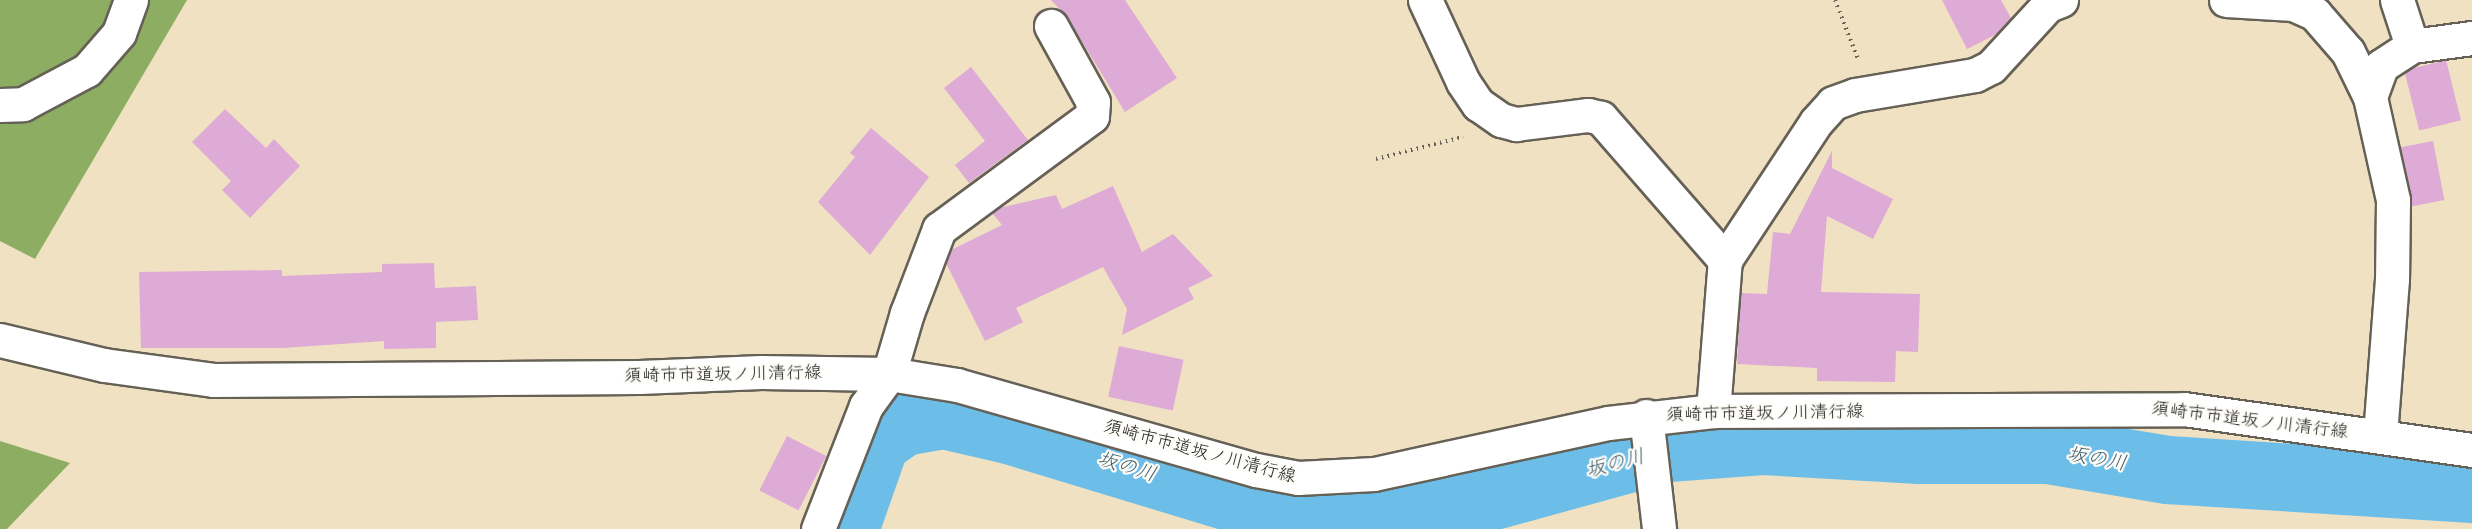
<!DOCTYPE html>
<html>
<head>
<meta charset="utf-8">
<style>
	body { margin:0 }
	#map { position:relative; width:2472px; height:529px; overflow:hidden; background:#f0e1c2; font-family:Sriracha,"Klee One",sans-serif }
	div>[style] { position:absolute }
	.forest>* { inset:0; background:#8dae62 }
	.river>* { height:68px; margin:-34px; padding:0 34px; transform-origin:34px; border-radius:34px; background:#6cbee8 }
	.building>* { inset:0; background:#deaad6; transform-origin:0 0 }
	.path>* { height:4px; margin-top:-2px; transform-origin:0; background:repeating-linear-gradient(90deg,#666156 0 1.5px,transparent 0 6px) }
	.roads { filter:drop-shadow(2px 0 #666156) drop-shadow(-2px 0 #666156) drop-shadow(0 2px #666156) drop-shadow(0 -2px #666156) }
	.minor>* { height:33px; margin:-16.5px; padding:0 16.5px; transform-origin:16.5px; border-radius:16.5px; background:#fff }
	span { translate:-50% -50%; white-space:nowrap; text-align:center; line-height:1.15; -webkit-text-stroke:4.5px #fdfcf7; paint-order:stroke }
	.street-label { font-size:18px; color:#1c1c1c }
	.water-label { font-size:20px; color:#3c5d6e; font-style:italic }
</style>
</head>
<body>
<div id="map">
	<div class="forest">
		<i style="clip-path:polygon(0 0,187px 0,35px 259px,0 241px)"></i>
		<i style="clip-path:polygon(0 441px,70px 463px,7px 529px,0 529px)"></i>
	</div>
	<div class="river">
		<i style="left:845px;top:529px;width:93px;rotate:-70.6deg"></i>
		<i style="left:876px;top:441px;width:33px;rotate:-35deg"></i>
		<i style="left:903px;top:422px;width:42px;rotate:-9.7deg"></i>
		<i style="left:944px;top:415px;width:67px;rotate:13deg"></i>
		<i style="left:1009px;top:430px;width:313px;rotate:16.9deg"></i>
		<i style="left:1309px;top:521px;width:44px;rotate:3.9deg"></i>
		<i style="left:1353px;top:524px;width:39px"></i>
		<i style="left:1392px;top:524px;width:286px;rotate:-15.4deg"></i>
		<i style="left:1668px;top:448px;width:95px;rotate:-4.2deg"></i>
		<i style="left:1763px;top:441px;width:157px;rotate:3.3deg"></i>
		<i style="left:1920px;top:450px;width:128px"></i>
		<i style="left:2048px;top:450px;width:122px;rotate:9.5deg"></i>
		<i style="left:2168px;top:470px;width:305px;rotate:3.6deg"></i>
	</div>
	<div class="building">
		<i style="clip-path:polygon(1051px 0,1125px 0,1177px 78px,1125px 112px,1067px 17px)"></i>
		<i style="clip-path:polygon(1942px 0,2001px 0,2011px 18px,1995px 35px,1967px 49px)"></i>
		<i style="left:2446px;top:60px;width:62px;height:43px;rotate:76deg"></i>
		<i style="clip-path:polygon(971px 67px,1028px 140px,969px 183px,955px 165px,985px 141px,944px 88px)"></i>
		<i style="clip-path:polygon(225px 109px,266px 148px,274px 139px,300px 166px,250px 218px,222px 190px,231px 181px,192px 142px)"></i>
		<i style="clip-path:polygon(871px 128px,929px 177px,870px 255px,818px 202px,855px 157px,850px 153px)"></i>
		<i style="left:2433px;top:141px;width:60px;height:34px;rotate:79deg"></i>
		<i style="clip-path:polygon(1832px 151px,1832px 168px,1893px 199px,1873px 239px,1827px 216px,1821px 292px,1920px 294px,1918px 352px,1896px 351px,1895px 382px,1817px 381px,1817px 368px,1737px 364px,1741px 293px,1767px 294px,1773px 232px,1790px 234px)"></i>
		<i style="clip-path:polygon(1113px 186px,1142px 252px,1173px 234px,1213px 276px,1188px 288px,1194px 299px,1122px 335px,1127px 309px,1103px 267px,1016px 308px,1023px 322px,985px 341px,946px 263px,951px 250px,1002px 225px,992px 213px,999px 208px,1056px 195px,1062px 209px)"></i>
		<i style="clip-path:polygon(434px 263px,435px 288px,476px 286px,478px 320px,436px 322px,436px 348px,384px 349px,384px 341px,283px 348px,141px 348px,139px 272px,282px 270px,282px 276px,382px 272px,382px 264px)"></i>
		<i style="left:1119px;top:346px;width:66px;height:52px;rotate:12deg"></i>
		<i style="left:787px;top:436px;width:44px;height:61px;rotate:27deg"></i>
	</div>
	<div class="path">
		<i style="left:1835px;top:0;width:63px;rotate:68.7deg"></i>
		<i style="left:1376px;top:159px;width:90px;rotate:-14.2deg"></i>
	</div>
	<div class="roads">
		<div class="minor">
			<i style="left:1425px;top:0;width:90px;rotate:65.1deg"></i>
			<i style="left:1463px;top:82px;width:27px;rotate:56deg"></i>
			<i style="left:1478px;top:104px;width:28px;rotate:35deg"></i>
			<i style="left:1501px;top:120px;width:16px;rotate:15deg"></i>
			<i style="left:1516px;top:124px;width:73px;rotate:-7.1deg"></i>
			<i style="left:1588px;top:115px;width:13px;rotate:13deg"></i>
			<i style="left:1601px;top:118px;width:189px;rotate:48.9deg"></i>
			<i style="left:2226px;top:0;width:67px;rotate:3.4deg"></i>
			<i style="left:2293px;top:4px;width:24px;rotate:24deg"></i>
			<i style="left:2315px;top:14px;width:50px;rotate:49deg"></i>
			<i style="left:2348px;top:52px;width:50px;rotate:63.9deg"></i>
			<i style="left:2370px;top:97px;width:106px;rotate:77.4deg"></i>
			<i style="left:2393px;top:200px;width:79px;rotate:90.7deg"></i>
			<i style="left:2392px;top:279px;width:157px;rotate:94.4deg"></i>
			<i style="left:2397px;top:0;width:48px;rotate:71.9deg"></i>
			<i style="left:2370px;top:97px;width:33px;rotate:-70deg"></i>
			<i style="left:2381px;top:66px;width:37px;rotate:-33deg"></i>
			<i style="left:2412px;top:46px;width:61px;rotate:-7.6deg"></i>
			<i style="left:0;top:105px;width:23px;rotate:-2deg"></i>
			<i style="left:23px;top:104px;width:72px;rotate:-28deg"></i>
			<i style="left:87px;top:70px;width:49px;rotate:-49.1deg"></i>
			<i style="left:119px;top:33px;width:35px;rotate:-70deg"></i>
			<i style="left:0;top:340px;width:107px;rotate:13.5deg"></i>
			<i style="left:104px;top:365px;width:110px;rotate:7.8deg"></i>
			<i style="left:213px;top:380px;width:426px;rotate:-0.4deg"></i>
			<i style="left:639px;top:377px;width:122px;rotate:-2.3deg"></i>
			<i style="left:761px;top:372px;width:128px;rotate:0.9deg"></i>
			<i style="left:889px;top:374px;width:69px;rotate:9.2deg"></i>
			<i style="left:957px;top:385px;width:311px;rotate:15.9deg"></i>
			<i style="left:1256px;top:470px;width:43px;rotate:10.8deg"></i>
			<i style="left:1298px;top:478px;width:76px;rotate:-3deg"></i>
			<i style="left:1374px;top:474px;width:239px;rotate:-12.3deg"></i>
			<i style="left:1608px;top:423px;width:106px;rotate:-6.5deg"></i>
			<i style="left:1713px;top:411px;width:471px;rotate:-0.2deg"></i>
			<i style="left:2184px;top:409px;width:291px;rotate:8.1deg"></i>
			<i style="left:1713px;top:411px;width:151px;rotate:-85.5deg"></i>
			<i style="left:1725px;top:260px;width:165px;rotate:-56.6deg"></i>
			<i style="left:1816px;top:122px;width:25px;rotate:-48deg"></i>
			<i style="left:1833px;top:103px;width:23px;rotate:-20deg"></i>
			<i style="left:1855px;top:95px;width:122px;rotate:-9.5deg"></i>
			<i style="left:1975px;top:75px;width:18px;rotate:-27deg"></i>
			<i style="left:1991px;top:67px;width:84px;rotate:-47.4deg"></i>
			<i style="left:2048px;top:5px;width:14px;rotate:-21deg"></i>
			<i style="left:1646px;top:416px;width:114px;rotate:83.4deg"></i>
			<i style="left:818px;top:529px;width:132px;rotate:-68.7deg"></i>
			<i style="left:866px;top:406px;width:39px;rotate:-54deg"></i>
			<i style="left:889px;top:374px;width:64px;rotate:-73.6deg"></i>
			<i style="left:907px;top:313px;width:90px;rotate:-69.1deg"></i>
			<i style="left:939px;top:229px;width:190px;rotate:-36.4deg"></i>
			<i style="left:1092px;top:116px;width:14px;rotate:-86deg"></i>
			<i style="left:1093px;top:102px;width:87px;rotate:-118.9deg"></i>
		</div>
	</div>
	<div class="street-label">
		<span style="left:723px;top:374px;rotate:-1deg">須崎市市道坂ノ川清行線</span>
		<span style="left:1765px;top:413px;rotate:-1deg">須崎市市道坂ノ川清行線</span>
		<span style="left:2250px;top:420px;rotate:7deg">須崎市市道坂ノ川清行線</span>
		<span style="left:1200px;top:451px;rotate:15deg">須崎市市道坂ノ川清行線</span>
	</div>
	<div class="water-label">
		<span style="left:2097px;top:458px;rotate:10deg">坂の川</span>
		<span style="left:1615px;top:463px;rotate:-15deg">坂の川</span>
		<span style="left:1127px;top:466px;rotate:17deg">坂の川</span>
	</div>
</div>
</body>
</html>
